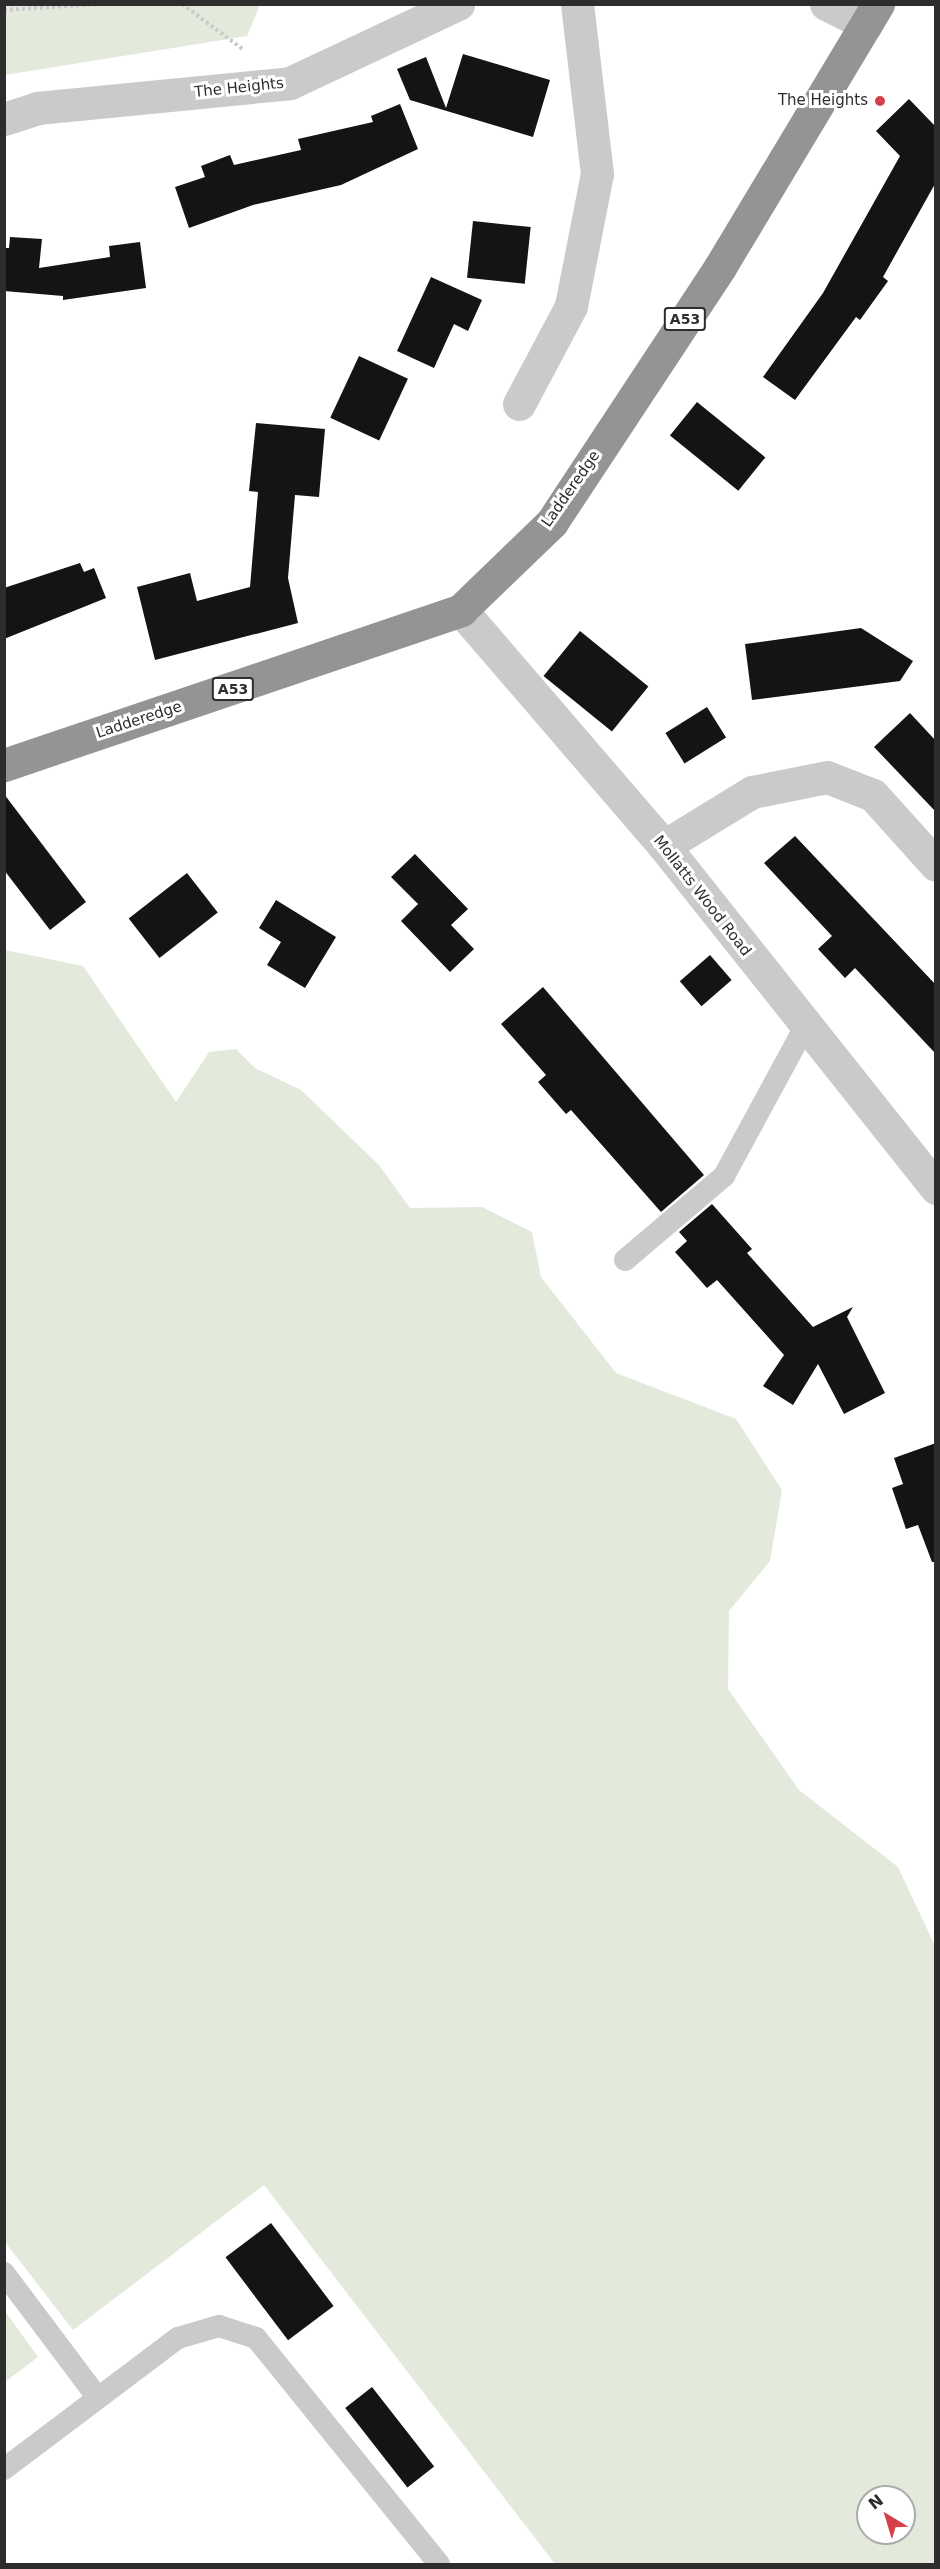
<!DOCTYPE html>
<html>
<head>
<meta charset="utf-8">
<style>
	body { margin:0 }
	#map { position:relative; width:940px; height:2569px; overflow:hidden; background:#fff; font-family:"DejaVu Sans",sans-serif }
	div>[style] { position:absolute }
	.green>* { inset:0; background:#e3eadc }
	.building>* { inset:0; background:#141414; transform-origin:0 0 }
	.path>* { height:4px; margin-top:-2px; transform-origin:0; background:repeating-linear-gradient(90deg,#cacaca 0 3px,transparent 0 6px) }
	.lane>* { height:22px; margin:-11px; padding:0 11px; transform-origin:11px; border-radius:11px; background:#cacaca }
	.street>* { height:33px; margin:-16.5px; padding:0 16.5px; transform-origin:16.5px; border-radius:16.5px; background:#cacaca }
	.highway>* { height:33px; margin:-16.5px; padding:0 16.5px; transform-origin:16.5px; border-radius:16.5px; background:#949494 }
	.dots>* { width:16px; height:16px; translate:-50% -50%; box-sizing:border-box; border:3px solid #fff; border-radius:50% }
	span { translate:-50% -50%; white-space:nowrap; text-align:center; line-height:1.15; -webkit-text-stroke:6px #fff; paint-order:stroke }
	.shield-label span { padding:2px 4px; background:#fff; border:2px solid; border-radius:4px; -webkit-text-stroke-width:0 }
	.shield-label { font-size:14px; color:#2d2d2d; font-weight:700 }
	.street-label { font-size:15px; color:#2d2d2d }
	.poi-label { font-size:15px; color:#2d2d2d }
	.right { translate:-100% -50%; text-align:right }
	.frame { position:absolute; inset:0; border:6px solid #2d2d2d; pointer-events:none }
	.north { position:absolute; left:856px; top:2485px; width:60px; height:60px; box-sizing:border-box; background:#fff; border:2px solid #ababab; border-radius:50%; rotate:322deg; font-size:16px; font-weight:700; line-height:24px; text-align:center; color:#2d2d2d }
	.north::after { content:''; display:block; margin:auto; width:21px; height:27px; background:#d53f4a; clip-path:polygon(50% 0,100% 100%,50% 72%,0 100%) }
</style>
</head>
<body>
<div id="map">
	<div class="green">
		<i style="clip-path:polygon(5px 4px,260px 4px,260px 5px,247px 36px,5px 75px)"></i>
		<i style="clip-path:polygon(evenodd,5px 950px,83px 966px,176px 1102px,209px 1052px,236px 1049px,255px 1068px,301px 1090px,379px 1165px,410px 1208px,482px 1207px,532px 1232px,541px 1277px,616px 1373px,736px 1419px,782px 1490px,770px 1561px,729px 1611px,728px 1689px,799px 1790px,898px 1867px,935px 1946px,935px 2564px,555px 2564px,264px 2185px,73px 2330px,5px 2242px,5px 950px,868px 2497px,904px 2497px,904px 2533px,868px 2533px,868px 2497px)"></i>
		<i style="clip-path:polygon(5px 2311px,38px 2357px,5px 2382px,4px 2382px)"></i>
	</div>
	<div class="building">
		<i style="clip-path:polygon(463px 54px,550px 80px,533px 137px,410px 100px,397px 69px,426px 57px,446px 108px)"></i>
		<i style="clip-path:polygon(909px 99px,936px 127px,936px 182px,883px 277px,888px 281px,860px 320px,856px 317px,795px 400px,763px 377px,823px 293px,900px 156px,876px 131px)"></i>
		<i style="clip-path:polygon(400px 104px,418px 149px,341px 185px,253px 205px,189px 228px,175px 187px,205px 177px,201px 166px,230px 155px,234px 165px,301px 150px,298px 139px,373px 122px,371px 116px)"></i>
		<i style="left:473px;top:221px;width:58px;height:57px;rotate:6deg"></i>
		<i style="clip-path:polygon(10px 237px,42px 239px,39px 268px,110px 257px,109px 246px,140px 242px,146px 288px,63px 300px,63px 296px,4px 291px,4px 248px,9px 248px)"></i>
		<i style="clip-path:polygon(431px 277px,482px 300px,468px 331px,454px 324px,434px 368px,397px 351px)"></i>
		<i style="left:359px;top:356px;width:54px;height:68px;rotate:25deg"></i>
		<i style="left:697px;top:402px;width:88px;height:43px;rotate:39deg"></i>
		<i style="clip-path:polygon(256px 423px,325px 429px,319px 497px,295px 495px,288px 578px,298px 623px,155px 660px,137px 587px,190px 573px,197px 601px,250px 587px,258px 492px,249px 491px)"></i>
		<i style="clip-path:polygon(80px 563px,84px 572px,94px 568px,106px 598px,4px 639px,4px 588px)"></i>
		<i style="clip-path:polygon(861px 628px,913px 661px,900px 681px,752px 700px,745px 644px)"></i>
		<i style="left:580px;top:631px;width:88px;height:58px;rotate:39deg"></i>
		<i style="left:707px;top:707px;width:36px;height:49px;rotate:58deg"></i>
		<i style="clip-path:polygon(910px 713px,936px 741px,936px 812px,874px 747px)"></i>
		<i style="clip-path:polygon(4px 794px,86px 902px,50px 930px,4px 870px)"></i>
		<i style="clip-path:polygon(795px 836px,936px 985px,936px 1054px,855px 968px,845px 978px,818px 949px,832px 936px,764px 863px)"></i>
		<i style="clip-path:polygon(415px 854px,468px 909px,451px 925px,474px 949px,450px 972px,401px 921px,418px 904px,391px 877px)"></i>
		<i style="left:187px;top:873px;width:50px;height:74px;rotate:52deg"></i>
		<i style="clip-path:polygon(276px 900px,336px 937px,305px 988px,267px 965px,281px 942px,259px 928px)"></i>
		<i style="left:710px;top:955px;width:33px;height:40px;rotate:49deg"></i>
		<i style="clip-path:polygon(543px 987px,704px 1175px,661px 1212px,571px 1110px,566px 1114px,538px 1082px,546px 1075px,501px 1024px)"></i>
		<i style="clip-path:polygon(712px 1204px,752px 1249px,747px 1253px,813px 1327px,853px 1307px,847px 1317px,885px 1393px,844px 1414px,818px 1364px,793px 1405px,763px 1386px,784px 1355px,717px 1280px,707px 1288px,675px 1252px,687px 1241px,679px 1232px)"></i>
		<i style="clip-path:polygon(936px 1443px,936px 1562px,932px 1562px,918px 1525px,906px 1529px,892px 1488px,903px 1484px,894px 1458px)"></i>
		<i style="left:271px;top:2223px;width:104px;height:57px;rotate:53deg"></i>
		<i style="left:372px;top:2387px;width:101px;height:34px;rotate:52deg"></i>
	</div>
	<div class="path">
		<i style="left:182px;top:4px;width:77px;rotate:36.6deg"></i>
		<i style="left:4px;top:10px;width:96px;rotate:-3.6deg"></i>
	</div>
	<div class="lane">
		<i style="left:625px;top:1260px;width:130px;rotate:-40.3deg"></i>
		<i style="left:724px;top:1176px;width:170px;rotate:-61.5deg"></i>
		<i style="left:4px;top:2273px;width:155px;rotate:53.1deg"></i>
		<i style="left:4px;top:2469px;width:218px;rotate:-37deg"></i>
		<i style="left:178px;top:2338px;width:43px;rotate:-16.3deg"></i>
		<i style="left:219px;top:2326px;width:39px;rotate:18deg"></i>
		<i style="left:256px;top:2338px;width:291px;rotate:51deg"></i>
	</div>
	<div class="street">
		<i style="left:826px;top:4px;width:45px;rotate:26.6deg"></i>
		<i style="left:4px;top:119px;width:35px;rotate:-18deg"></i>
		<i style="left:37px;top:108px;width:254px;rotate:-5.6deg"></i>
		<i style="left:290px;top:83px;width:186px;rotate:-25.2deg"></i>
		<i style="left:519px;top:404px;width:111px;rotate:-62deg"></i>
		<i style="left:571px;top:306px;width:135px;rotate:-78.9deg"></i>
		<i style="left:597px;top:174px;width:171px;rotate:-96.7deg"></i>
		<i style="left:461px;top:610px;width:311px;rotate:49.3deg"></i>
		<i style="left:664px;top:846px;width:437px;rotate:51.5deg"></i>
		<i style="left:664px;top:846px;width:103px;rotate:-31.5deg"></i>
		<i style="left:752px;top:792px;width:76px;rotate:-11.3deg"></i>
		<i style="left:827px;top:777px;width:49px;rotate:21.4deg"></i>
		<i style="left:873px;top:795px;width:94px;rotate:48deg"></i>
	</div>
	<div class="highway">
		<i style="left:4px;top:765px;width:483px;rotate:-18.7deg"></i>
		<i style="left:461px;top:610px;width:127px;rotate:-44deg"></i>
		<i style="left:552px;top:522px;width:305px;rotate:-56.6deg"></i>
		<i style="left:720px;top:267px;width:307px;rotate:-59deg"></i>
	</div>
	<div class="dots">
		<i style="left:880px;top:101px;background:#d53f4a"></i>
	</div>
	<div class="shield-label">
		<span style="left:685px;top:319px">A53</span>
		<span style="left:233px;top:689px">A53</span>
	</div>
	<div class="street-label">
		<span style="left:239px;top:88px;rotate:-6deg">The Heights</span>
		<span style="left:571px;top:489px;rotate:-55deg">Ladderedge</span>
		<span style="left:139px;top:720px;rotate:-18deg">Ladderedge</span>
		<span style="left:702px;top:896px;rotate:52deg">Mollatts Wood Road</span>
	</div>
	<div class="poi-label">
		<span class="right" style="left:868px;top:101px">The Heights</span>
	</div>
	<div class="frame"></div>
	<div class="north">N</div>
</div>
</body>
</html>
